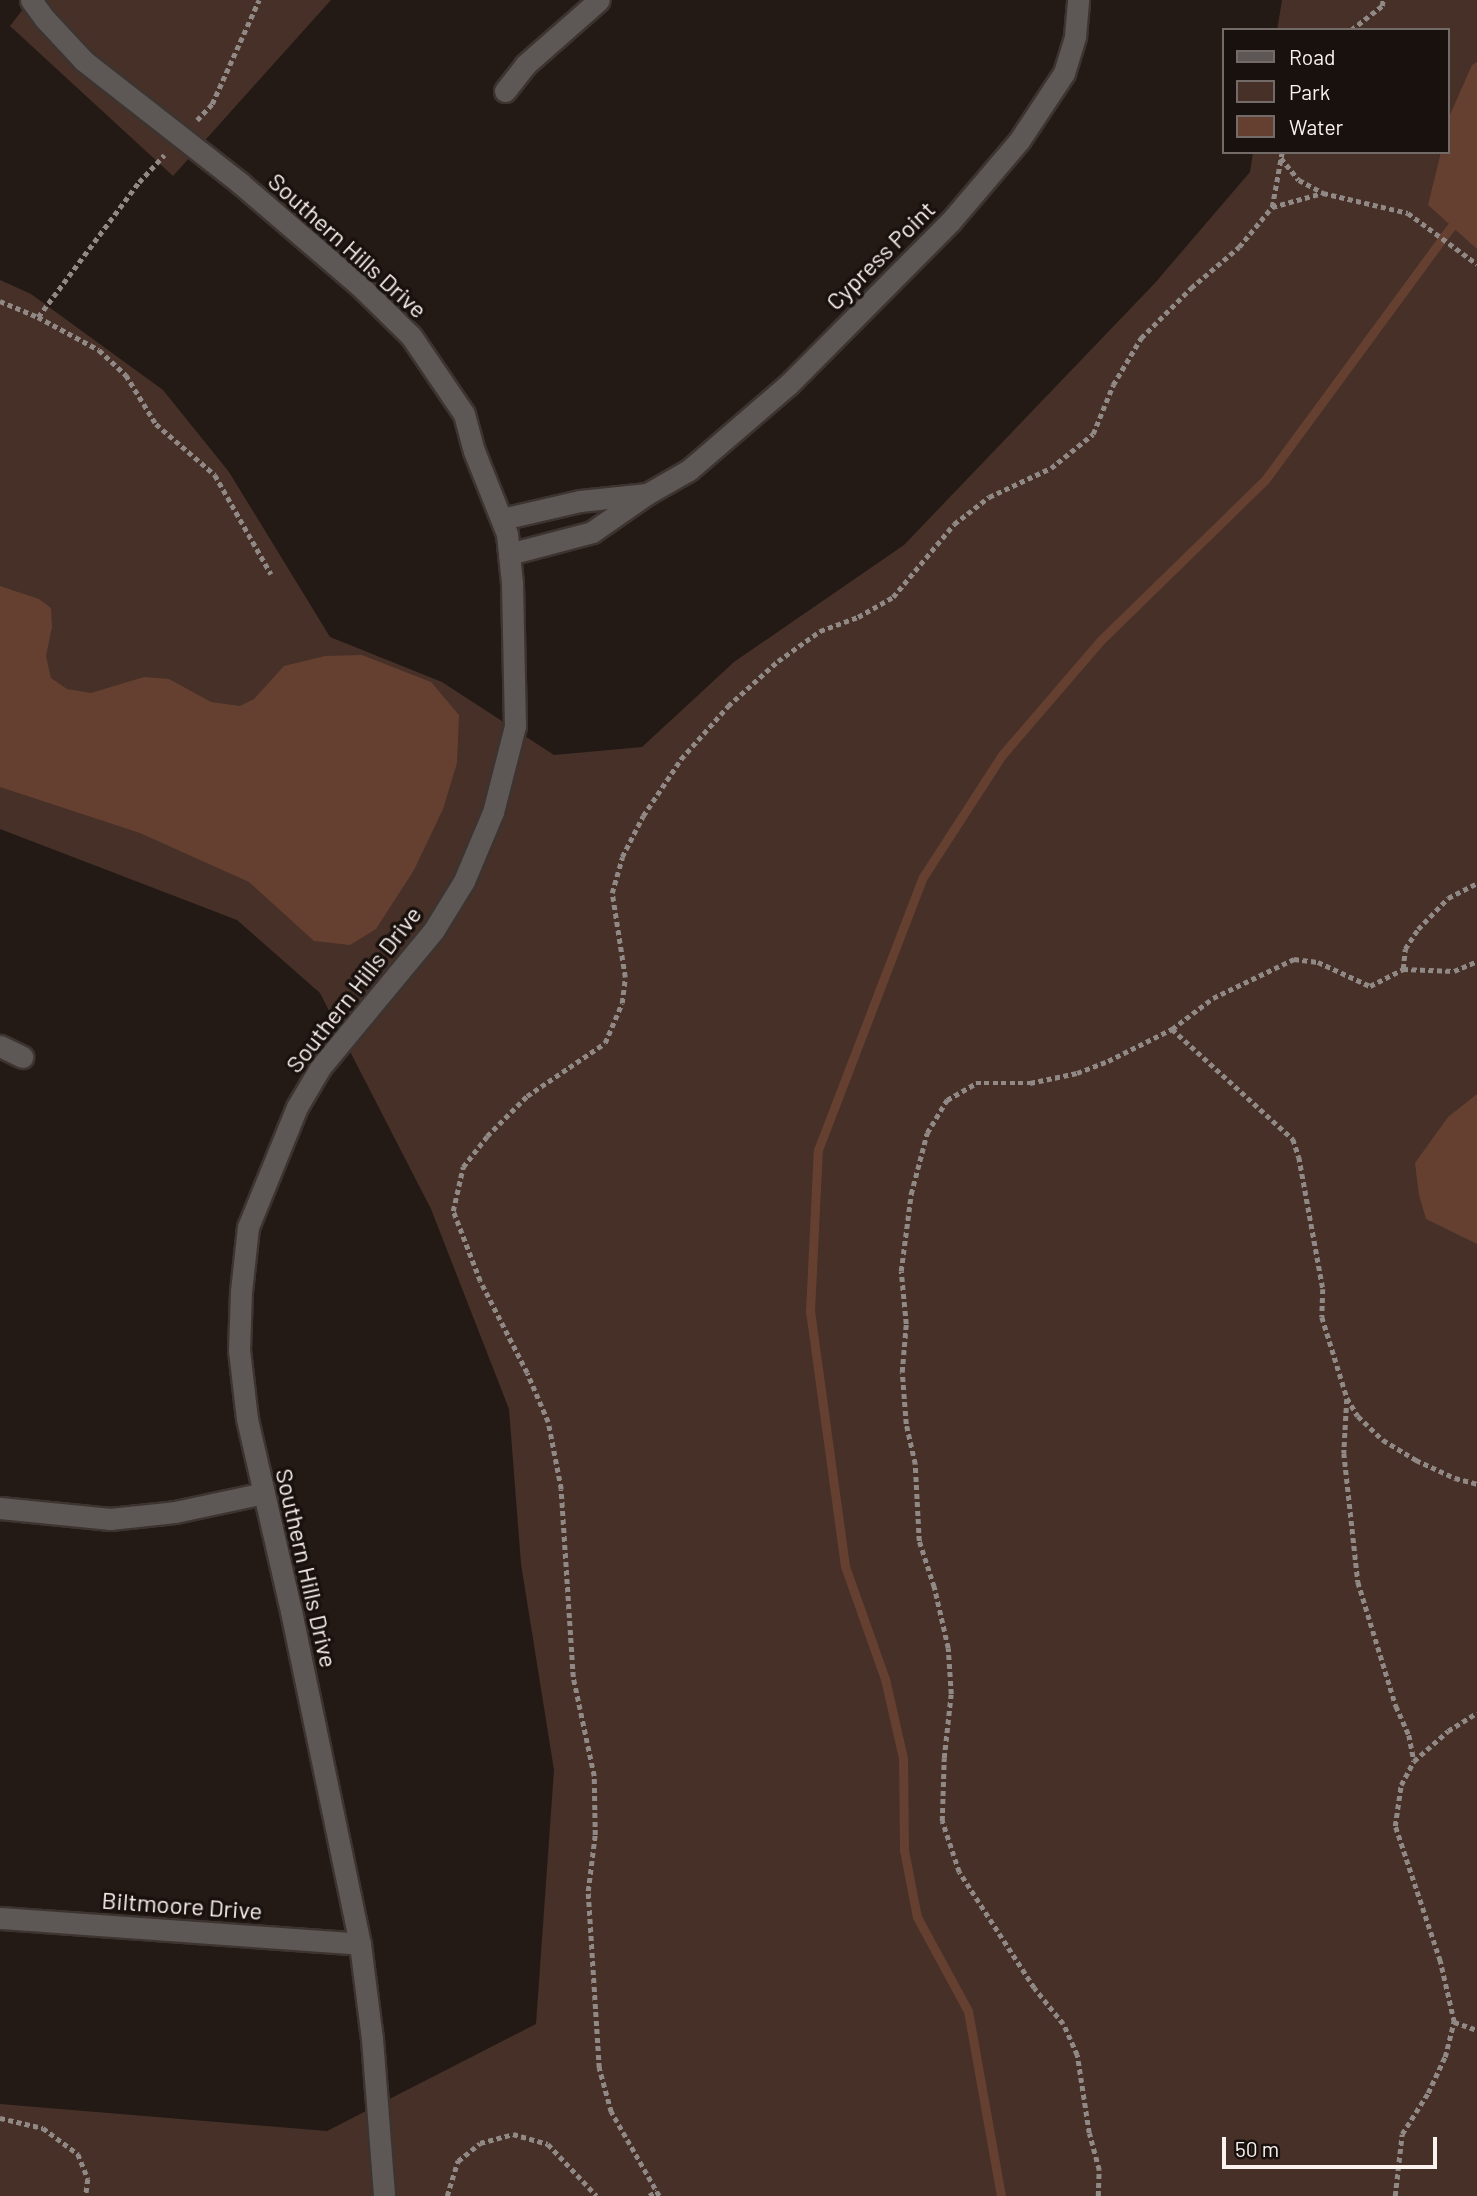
<!DOCTYPE html>
<html>
<head>
<meta charset="utf-8">
<style>
	body { margin:0 }
	#map { position:relative; width:1477px; height:2196px; overflow:hidden; background:#231a16; font-family:Barlow,sans-serif }
	div>[style] { position:absolute }
	.green>* { inset:0; background:#463027 }
	.water>* { inset:0; background:#654030 }
	.stream>* { height:9px; margin:-4.5px; padding:0 4.5px; transform-origin:4.5px; border-radius:4.5px; background:#654030 }
	.path>* { height:4.5px; margin-top:-2.25px; transform-origin:0; background:repeating-linear-gradient(90deg,#918986 0 5px,transparent 0 8.5px) }
	.roads { filter:drop-shadow(2px 0 #3d3430) drop-shadow(-2px 0 #3d3430) drop-shadow(0 2px #3d3430) drop-shadow(0 -2px #3d3430) }
	.street>* { height:21px; margin:-10.5px; padding:0 10.5px; transform-origin:10.5px; border-radius:10.5px; background:#5d5856 }
	span { translate:-50% -50%; white-space:nowrap; text-align:center; line-height:1.15; -webkit-text-stroke:7px #19110d; paint-order:stroke }
	.street-label { font-size:24px; color:#f9f2ef }
	.legend { position:absolute; left:1222px; top:28px; width:228px; height:126px; box-sizing:border-box; background:#19110d; border:2px solid #736b67; margin:0; padding:9px 12px; list-style:none; font-size:21px; color:#f9f2ef }
	.legend li { display:flex; align-items:center; gap:14px; height:35px }
	.legend b { width:35px; border:2px solid #736b67 }
	.scale { position:absolute; left:1222px; top:2137px; width:215px; height:32px; box-sizing:border-box; border:4px solid #f9f2ef; border-top:0; padding-left:9px; font-size:21px; line-height:24px; white-space:nowrap; color:#f9f2ef; -webkit-text-stroke:5px #19110d; paint-order:stroke }
</style>
</head>
<body>
<div id="map">
	<div class="green">
		<i style="clip-path:polygon(30px 0,331px 0,173px 176px,10px 26px)"></i>
		<i style="clip-path:polygon(1282px 0,1477px 0,1477px 2196px,0 2196px,0 2104px,327px 2131px,536px 2024px,554px 1770px,521px 1564px,509px 1409px,431px 1209px,320px 993px,237px 920px,0 829px,0 280px,31px 294px,163px 390px,229px 472px,330px 637px,442px 682px,554px 755px,642px 747px,734px 662px,904px 545px,1155px 283px,1250px 172px,1253px 152px,1447px 152px,1447px 30px,1277px 30px)"></i>
	</div>
	<div class="water">
		<i style="clip-path:polygon(1477px 62px,1477px 249px,1428px 205px,1441px 152px,1447px 152px,1449px 117px,1472px 65px)"></i>
		<i style="clip-path:polygon(0 586px,39px 599px,51px 608px,52px 627px,46px 656px,51px 678px,67px 689px,91px 693px,144px 677px,169px 679px,211px 702px,240px 706px,254px 699px,284px 666px,325px 656px,362px 655px,431px 682px,459px 715px,457px 763px,443px 809px,414px 870px,376px 929px,350px 945px,314px 941px,249px 882px,140px 833px,0 787px)"></i>
		<i style="clip-path:polygon(1477px 1094px,1477px 1244px,1426px 1219px,1419px 1195px,1415px 1163px,1448px 1117px)"></i>
	</div>
	<div class="stream">
		<i style="left:1001px;top:2196px;width:188px;rotate:-100.1deg"></i>
		<i style="left:968px;top:2011px;width:107px;rotate:-118.5deg"></i>
		<i style="left:917px;top:1917px;width:68px;rotate:-101deg"></i>
		<i style="left:904px;top:1850px;width:92px;rotate:-90.6deg"></i>
		<i style="left:903px;top:1758px;width:81px;rotate:-102.8deg"></i>
		<i style="left:885px;top:1679px;width:120px;rotate:-109.5deg"></i>
		<i style="left:845px;top:1566px;width:257px;rotate:-97.8deg"></i>
		<i style="left:810px;top:1311px;width:161px;rotate:-87.2deg"></i>
		<i style="left:818px;top:1150px;width:292px;rotate:-69deg"></i>
		<i style="left:923px;top:877px;width:145px;rotate:-57.1deg"></i>
		<i style="left:1002px;top:755px;width:152px;rotate:-49.3deg"></i>
		<i style="left:1101px;top:640px;width:229px;rotate:-44.3deg"></i>
		<i style="left:1265px;top:480px;width:314px;rotate:-53.7deg"></i>
		<i style="left:1451px;top:227px;width:35px;rotate:-41deg"></i>
	</div>
	<div class="path">
		<i style="left:1351px;top:30px;width:39px;rotate:-38deg"></i>
		<i style="left:1382px;top:6px;width:6px;rotate:-81deg"></i>
		<i style="left:197px;top:120px;width:22px;rotate:-47deg"></i>
		<i style="left:212px;top:104px;width:114px;rotate:-65.7deg"></i>
		<i style="left:1281px;top:158px;width:28px;rotate:51deg"></i>
		<i style="left:1299px;top:180px;width:27px;rotate:28deg"></i>
		<i style="left:1323px;top:193px;width:87px;rotate:13.2deg"></i>
		<i style="left:1408px;top:213px;width:86px;rotate:36.5deg"></i>
		<i style="left:1272px;top:207px;width:53px;rotate:-15.4deg"></i>
		<i style="left:0;top:301px;width:41px;rotate:22.8deg"></i>
		<i style="left:38px;top:317px;width:69px;rotate:28.4deg"></i>
		<i style="left:99px;top:350px;width:37px;rotate:43deg"></i>
		<i style="left:126px;top:375px;width:57px;rotate:58.5deg"></i>
		<i style="left:156px;top:424px;width:78px;rotate:40.8deg"></i>
		<i style="left:215px;top:475px;width:114px;rotate:60.5deg"></i>
		<i style="left:38px;top:317px;width:169px;rotate:-53.2deg"></i>
		<i style="left:139px;top:182px;width:37px;rotate:-47deg"></i>
		<i style="left:1403px;top:969px;width:51px;rotate:2.2deg"></i>
		<i style="left:1454px;top:971px;width:25px;rotate:-23deg"></i>
		<i style="left:1172px;top:1029px;width:164px;rotate:42.3deg"></i>
		<i style="left:1293px;top:1139px;width:19px;rotate:72deg"></i>
		<i style="left:1299px;top:1157px;width:134px;rotate:79.7deg"></i>
		<i style="left:1323px;top:1289px;width:28px;rotate:92deg"></i>
		<i style="left:1322px;top:1317px;width:85px;rotate:72.8deg"></i>
		<i style="left:1347px;top:1398px;width:21px;rotate:59deg"></i>
		<i style="left:1358px;top:1416px;width:35px;rotate:44deg"></i>
		<i style="left:1383px;top:1440px;width:39px;rotate:31deg"></i>
		<i style="left:1416px;top:1460px;width:43px;rotate:24.8deg"></i>
		<i style="left:1455px;top:1478px;width:23px;rotate:15deg"></i>
		<i style="left:1347px;top:1399px;width:54px;rotate:93.2deg"></i>
		<i style="left:1344px;top:1453px;width:130px;rotate:83.8deg"></i>
		<i style="left:1358px;top:1582px;width:130px;rotate:73deg"></i>
		<i style="left:1396px;top:1706px;width:32px;rotate:66deg"></i>
		<i style="left:1409px;top:1735px;width:26px;rotate:79deg"></i>
		<i style="left:1454px;top:2022px;width:24px;rotate:19deg"></i>
		<i style="left:0;top:2118px;width:44px;rotate:13.1deg"></i>
		<i style="left:43px;top:2128px;width:44px;rotate:36.6deg"></i>
		<i style="left:78px;top:2154px;width:27px;rotate:68deg"></i>
		<i style="left:88px;top:2179px;width:17px;rotate:97deg"></i>
		<i style="left:447px;top:2196px;width:37px;rotate:-73deg"></i>
		<i style="left:458px;top:2161px;width:28px;rotate:-39deg"></i>
		<i style="left:480px;top:2143px;width:34px;rotate:-15deg"></i>
		<i style="left:513px;top:2134px;width:36px;rotate:16deg"></i>
		<i style="left:548px;top:2144px;width:71px;rotate:46.7deg"></i>
		<i style="left:649px;top:2196px;width:9px;rotate:-32deg"></i>
		<i style="left:659px;top:2196px;width:97px;rotate:-119.7deg"></i>
		<i style="left:611px;top:2112px;width:46px;rotate:-105.3deg"></i>
		<i style="left:599px;top:2068px;width:177px;rotate:-93.6deg"></i>
		<i style="left:588px;top:1891px;width:56px;rotate:-82.9deg"></i>
		<i style="left:595px;top:1835px;width:59px;rotate:-91deg"></i>
		<i style="left:594px;top:1776px;width:101px;rotate:-102deg"></i>
		<i style="left:573px;top:1677px;width:188px;rotate:-93.7deg"></i>
		<i style="left:561px;top:1489px;width:68px;rotate:-101deg"></i>
		<i style="left:548px;top:1422px;width:53px;rotate:-113.2deg"></i>
		<i style="left:527px;top:1373px;width:103px;rotate:-117.1deg"></i>
		<i style="left:480px;top:1281px;width:75px;rotate:-111.1deg"></i>
		<i style="left:453px;top:1211px;width:45px;rotate:-77.2deg"></i>
		<i style="left:463px;top:1167px;width:39px;rotate:-52deg"></i>
		<i style="left:487px;top:1136px;width:57px;rotate:-45deg"></i>
		<i style="left:527px;top:1096px;width:94px;rotate:-34.2deg"></i>
		<i style="left:605px;top:1043px;width:43px;rotate:-67deg"></i>
		<i style="left:622px;top:1003px;width:26px;rotate:-83deg"></i>
		<i style="left:625px;top:977px;width:85px;rotate:-98.8deg"></i>
		<i style="left:612px;top:893px;width:37px;rotate:-74deg"></i>
		<i style="left:622px;top:857px;width:46px;rotate:-62.9deg"></i>
		<i style="left:643px;top:816px;width:69px;rotate:-56.3deg"></i>
		<i style="left:681px;top:759px;width:71px;rotate:-48.4deg"></i>
		<i style="left:728px;top:706px;width:67px;rotate:-42deg"></i>
		<i style="left:778px;top:661px;width:52px;rotate:-35.5deg"></i>
		<i style="left:820px;top:631px;width:40px;rotate:-20.2deg"></i>
		<i style="left:858px;top:617px;width:40px;rotate:-29.7deg"></i>
		<i style="left:893px;top:597px;width:95px;rotate:-50.1deg"></i>
		<i style="left:954px;top:524px;width:44px;rotate:-37.6deg"></i>
		<i style="left:989px;top:497px;width:68px;rotate:-25.1deg"></i>
		<i style="left:1051px;top:468px;width:54px;rotate:-39deg"></i>
		<i style="left:1093px;top:434px;width:53px;rotate:-67.8deg"></i>
		<i style="left:1113px;top:385px;width:55px;rotate:-59.2deg"></i>
		<i style="left:1141px;top:338px;width:71px;rotate:-45deg"></i>
		<i style="left:1191px;top:288px;width:63px;rotate:-40.5deg"></i>
		<i style="left:1239px;top:247px;width:52px;rotate:-50.5deg"></i>
		<i style="left:1272px;top:207px;width:56px;rotate:-79.7deg"></i>
		<i style="left:1098px;top:2196px;width:26px;rotate:-88deg"></i>
		<i style="left:1099px;top:2170px;width:38px;rotate:-105deg"></i>
		<i style="left:1089px;top:2133px;width:79px;rotate:-98.7deg"></i>
		<i style="left:1077px;top:2055px;width:34px;rotate:-114deg"></i>
		<i style="left:1063px;top:2024px;width:46px;rotate:-128.9deg"></i>
		<i style="left:1034px;top:1988px;width:138px;rotate:-122.9deg"></i>
		<i style="left:959px;top:1872px;width:54px;rotate:-108.4deg"></i>
		<i style="left:942px;top:1821px;width:63px;rotate:-88.2deg"></i>
		<i style="left:944px;top:1758px;width:64px;rotate:-83.8deg"></i>
		<i style="left:951px;top:1694px;width:46px;rotate:-93.7deg"></i>
		<i style="left:948px;top:1648px;width:63px;rotate:-102.9deg"></i>
		<i style="left:934px;top:1587px;width:48px;rotate:-108.1deg"></i>
		<i style="left:919px;top:1541px;width:77px;rotate:-93deg"></i>
		<i style="left:915px;top:1464px;width:41px;rotate:-102.7deg"></i>
		<i style="left:906px;top:1424px;width:52px;rotate:-94.4deg"></i>
		<i style="left:902px;top:1372px;width:48px;rotate:-85.2deg"></i>
		<i style="left:906px;top:1324px;width:53px;rotate:-95.4deg"></i>
		<i style="left:901px;top:1271px;width:78px;rotate:-82.6deg"></i>
		<i style="left:911px;top:1194px;width:63px;rotate:-75.3deg"></i>
		<i style="left:927px;top:1133px;width:39px;rotate:-59deg"></i>
		<i style="left:947px;top:1100px;width:34px;rotate:-30deg"></i>
		<i style="left:976px;top:1083px;width:54px"></i>
		<i style="left:1030px;top:1083px;width:48px;rotate:-12deg"></i>
		<i style="left:1077px;top:1073px;width:33px;rotate:-21deg"></i>
		<i style="left:1108px;top:1061px;width:72px;rotate:-26.6deg"></i>
		<i style="left:1172px;top:1029px;width:51px;rotate:-37.1deg"></i>
		<i style="left:1213px;top:998px;width:90px;rotate:-25.7deg"></i>
		<i style="left:1294px;top:959px;width:24px;rotate:7deg"></i>
		<i style="left:1318px;top:962px;width:57px;rotate:24.8deg"></i>
		<i style="left:1370px;top:986px;width:37px;rotate:-27deg"></i>
		<i style="left:1403px;top:969px;width:20px;rotate:-84deg"></i>
		<i style="left:1405px;top:949px;width:24px;rotate:-57deg"></i>
		<i style="left:1418px;top:929px;width:43px;rotate:-45.9deg"></i>
		<i style="left:1448px;top:898px;width:33px;rotate:-27deg"></i>
		<i style="left:1395px;top:2196px;width:62px;rotate:-83.6deg"></i>
		<i style="left:1402px;top:2134px;width:49px;rotate:-57.6deg"></i>
		<i style="left:1428px;top:2093px;width:40px;rotate:-65deg"></i>
		<i style="left:1445px;top:2057px;width:36px;rotate:-76deg"></i>
		<i style="left:1454px;top:2022px;width:63px;rotate:-102.9deg"></i>
		<i style="left:1440px;top:1961px;width:142px;rotate:-108.4deg"></i>
		<i style="left:1395px;top:1826px;width:41px;rotate:-81.7deg"></i>
		<i style="left:1401px;top:1785px;width:27px;rotate:-62deg"></i>
		<i style="left:1414px;top:1761px;width:45px;rotate:-41.4deg"></i>
		<i style="left:1448px;top:1731px;width:34px;rotate:-32deg"></i>
	</div>
	<div class="roads">
		<div class="street">
			<i style="left:31px;top:0;width:24px;rotate:54deg"></i>
			<i style="left:45px;top:19px;width:57px;rotate:47.1deg"></i>
			<i style="left:84px;top:61px;width:198px;rotate:38deg"></i>
			<i style="left:240px;top:183px;width:158px;rotate:40.6deg"></i>
			<i style="left:360px;top:286px;width:71px;rotate:44.4deg"></i>
			<i style="left:411px;top:336px;width:94px;rotate:55.8deg"></i>
			<i style="left:464px;top:414px;width:38px;rotate:75deg"></i>
			<i style="left:474px;top:451px;width:89px;rotate:68.3deg"></i>
			<i style="left:507px;top:534px;width:49px;rotate:84.2deg"></i>
			<i style="left:512px;top:583px;width:143px;rotate:88.8deg"></i>
			<i style="left:515px;top:726px;width:89px;rotate:104.3deg"></i>
			<i style="left:493px;top:812px;width:75px;rotate:112.8deg"></i>
			<i style="left:464px;top:881px;width:57px;rotate:121.5deg"></i>
			<i style="left:434px;top:930px;width:179px;rotate:129.6deg"></i>
			<i style="left:320px;top:1068px;width:45px;rotate:120.5deg"></i>
			<i style="left:297px;top:1107px;width:130px;rotate:112.2deg"></i>
			<i style="left:248px;top:1227px;width:64px;rotate:96.2deg"></i>
			<i style="left:241px;top:1291px;width:59px;rotate:91.9deg"></i>
			<i style="left:239px;top:1350px;width:69px;rotate:83.4deg"></i>
			<i style="left:247px;top:1419px;width:197px;rotate:77.1deg"></i>
			<i style="left:291px;top:1611px;width:340px;rotate:78.3deg"></i>
			<i style="left:360px;top:1944px;width:96px;rotate:82.8deg"></i>
			<i style="left:372px;top:2039px;width:157px;rotate:85.6deg"></i>
			<i style="left:505px;top:91px;width:33px;rotate:-52deg"></i>
			<i style="left:525px;top:65px;width:98px;rotate:-41.3deg"></i>
			<i style="left:502px;top:519px;width:80px;rotate:-13deg"></i>
			<i style="left:580px;top:501px;width:65px;rotate:-6.1deg"></i>
			<i style="left:509px;top:554px;width:86px;rotate:-14.8deg"></i>
			<i style="left:592px;top:532px;width:67px;rotate:-34.6deg"></i>
			<i style="left:647px;top:494px;width:48px;rotate:-29.7deg"></i>
			<i style="left:689px;top:470px;width:132px;rotate:-40.7deg"></i>
			<i style="left:789px;top:384px;width:228px;rotate:-45.2deg"></i>
			<i style="left:950px;top:222px;width:106px;rotate:-49.6deg"></i>
			<i style="left:1019px;top:141px;width:82px;rotate:-56.5deg"></i>
			<i style="left:1064px;top:73px;width:39px;rotate:-73deg"></i>
			<i style="left:1075px;top:36px;width:36px;rotate:-85deg"></i>
			<i style="left:0;top:1046px;width:25px;rotate:26deg"></i>
			<i style="left:0;top:1508px;width:111px;rotate:5.7deg"></i>
			<i style="left:110px;top:1519px;width:65px;rotate:-6.1deg"></i>
			<i style="left:175px;top:1512px;width:91px;rotate:-12.1deg"></i>
			<i style="left:0;top:1918px;width:361px;rotate:4.1deg"></i>
		</div>
	</div>
	<div class="street-label">
		<span style="left:348px;top:245px;rotate:42deg">Southern Hills Drive</span>
		<span style="left:880px;top:255px;rotate:-45deg">Cypress Point</span>
		<span style="left:353px;top:989px;rotate:-52deg">Southern Hills Drive</span>
		<span style="left:307px;top:1568px;rotate:77deg">Southern Hills Drive</span>
		<span style="left:182px;top:1905px;rotate:4deg">Biltmoore Drive</span>
	</div>
	<ul class="legend">
	<li><b style="height:9px;background:#5d5856"></b>Road</li>
	<li><b style="height:19px;background:#463027"></b>Park</li>
	<li><b style="height:19px;background:#654030"></b>Water</li>
	</ul>
	<div class="scale">50 m</div>
</div>
</body>
</html>
